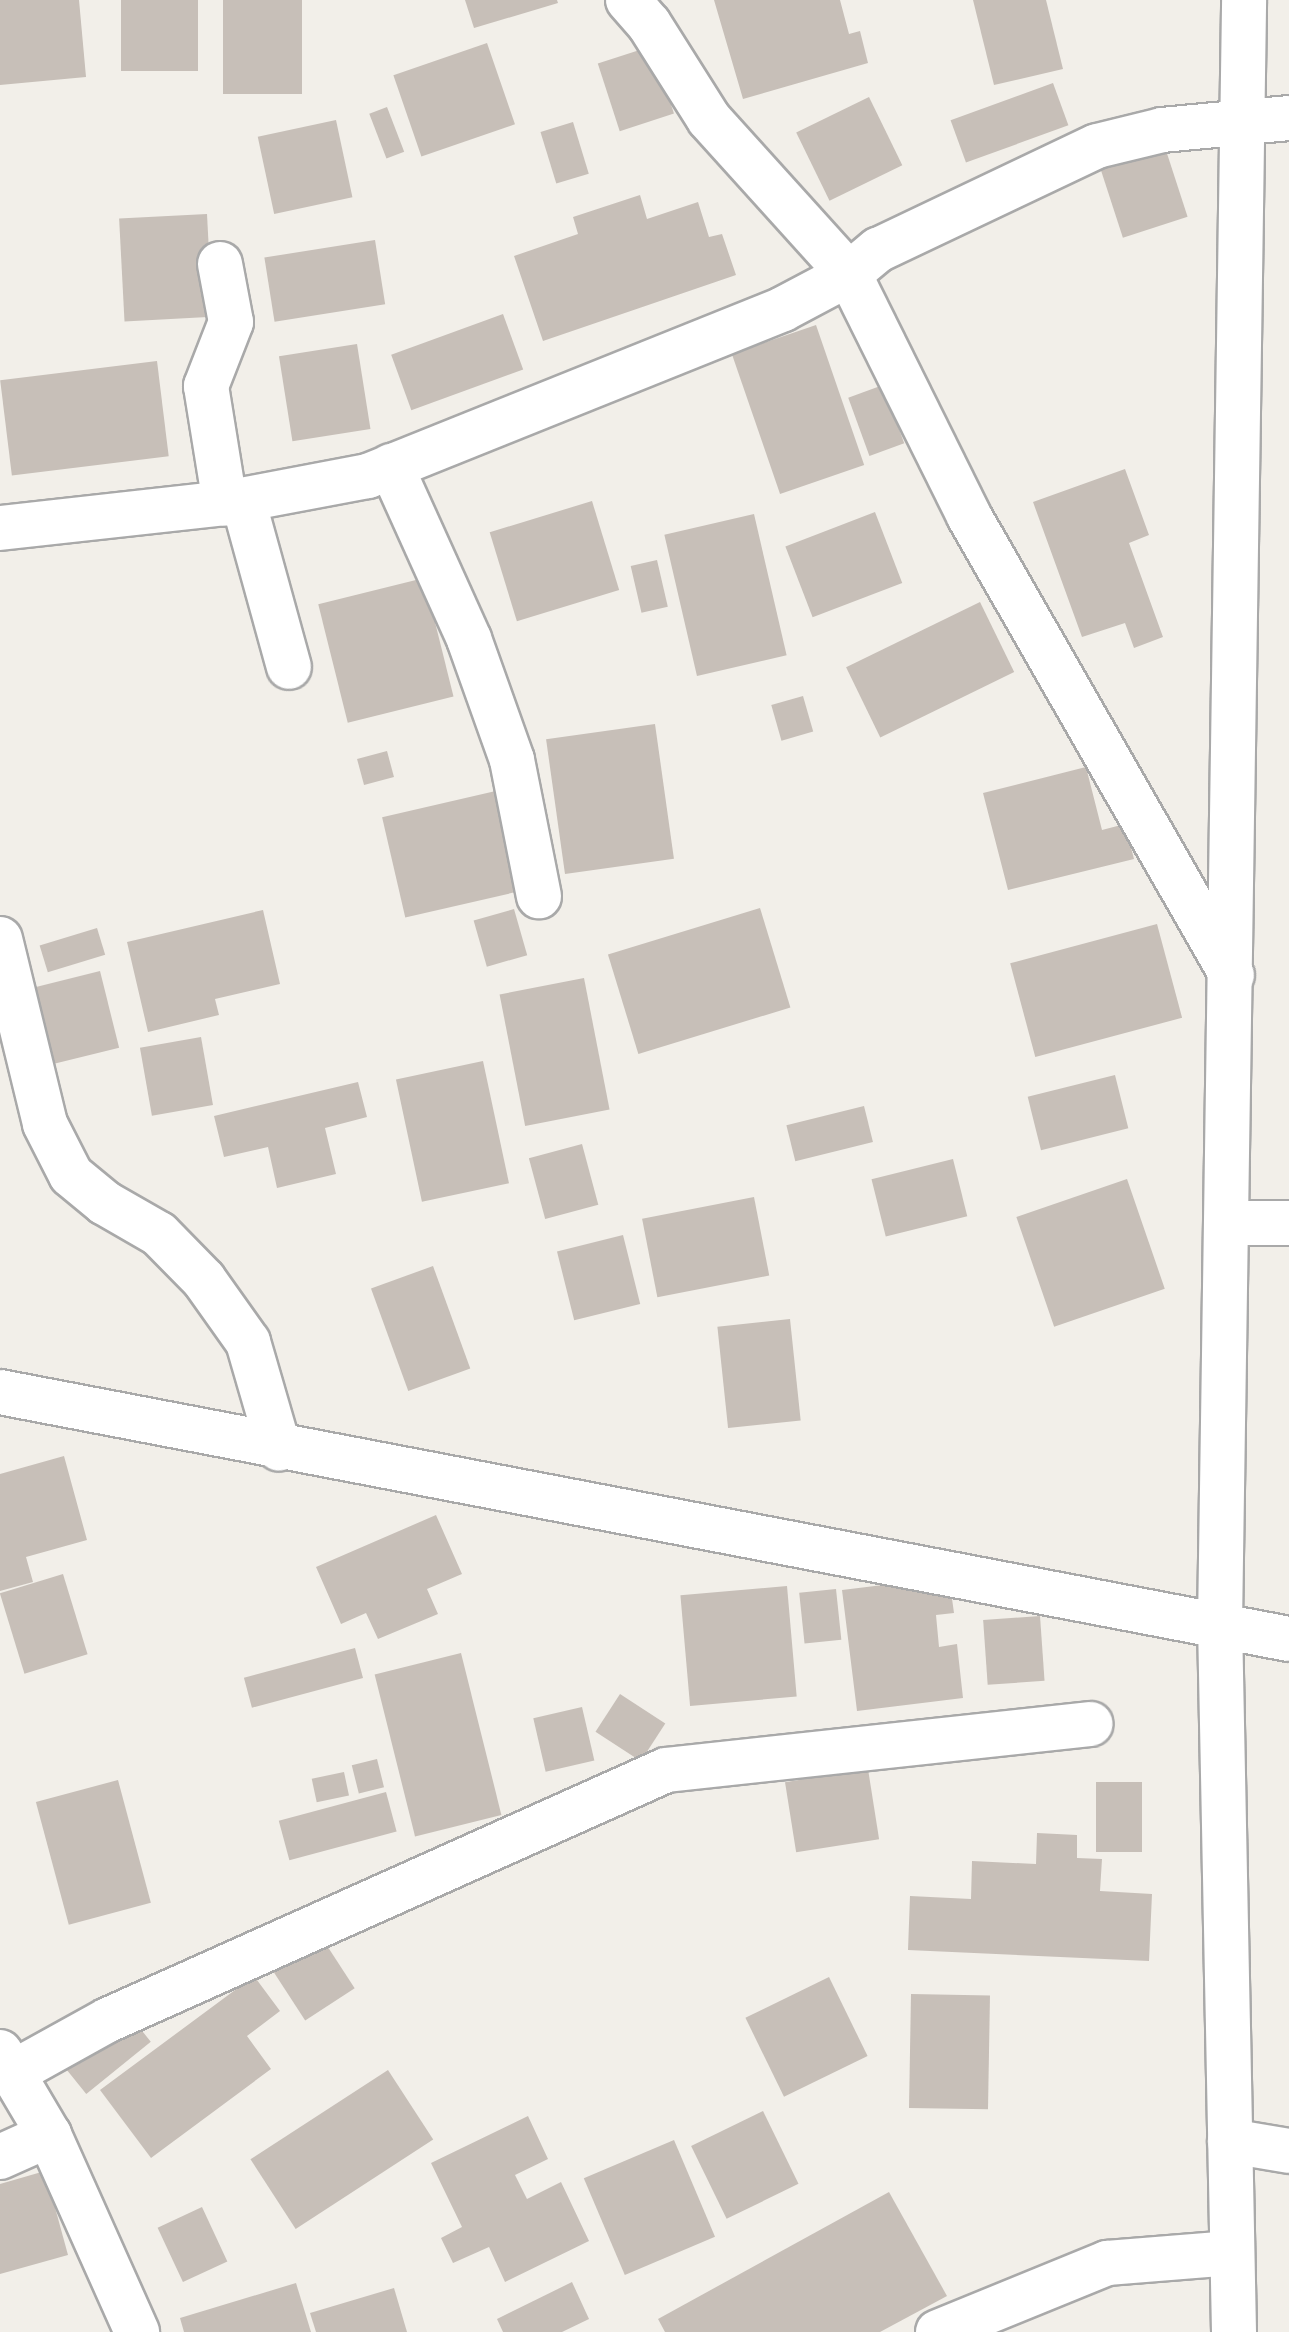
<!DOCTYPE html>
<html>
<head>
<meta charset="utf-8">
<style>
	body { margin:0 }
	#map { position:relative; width:1289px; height:2332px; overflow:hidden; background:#f2efe9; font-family:"Sofia Sans Condensed",sans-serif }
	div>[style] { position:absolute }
	.building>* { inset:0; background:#c7bfb8; transform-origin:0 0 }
	.roads { filter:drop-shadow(2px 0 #a9a9a9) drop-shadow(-2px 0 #a9a9a9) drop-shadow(0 2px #a9a9a9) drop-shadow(0 -2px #a9a9a9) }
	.minor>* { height:44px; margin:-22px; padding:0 22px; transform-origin:22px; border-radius:22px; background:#fff }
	span { translate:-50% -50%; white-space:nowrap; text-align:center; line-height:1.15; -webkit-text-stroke:7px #fff; paint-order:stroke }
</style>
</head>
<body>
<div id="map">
	<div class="building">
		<i style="clip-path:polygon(0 0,79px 0,86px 77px,0 85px)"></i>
		<i style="left:121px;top:0;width:77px;height:71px"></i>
		<i style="left:223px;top:0;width:79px;height:94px"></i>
		<i style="clip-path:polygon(465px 0,557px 0,558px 3px,474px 28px)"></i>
		<i style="clip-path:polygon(714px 0,840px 0,849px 34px,860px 31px,868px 63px,743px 99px)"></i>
		<i style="clip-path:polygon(973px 0,1046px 0,1063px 69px,994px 85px)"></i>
		<i style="left:487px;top:43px;width:86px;height:99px;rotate:71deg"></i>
		<i style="left:652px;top:46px;width:71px;height:57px;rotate:72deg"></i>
		<i style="left:1053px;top:83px;width:45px;height:109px;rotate:70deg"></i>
		<i style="left:869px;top:97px;width:76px;height:81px;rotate:64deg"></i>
		<i style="left:387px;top:107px;width:48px;height:19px;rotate:69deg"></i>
		<i style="left:336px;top:120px;width:79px;height:80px;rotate:78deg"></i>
		<i style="left:573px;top:122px;width:54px;height:34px;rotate:73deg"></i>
		<i style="left:1161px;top:135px;width:86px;height:68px;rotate:72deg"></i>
		<i style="clip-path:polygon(640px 195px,647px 219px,698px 202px,709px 237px,722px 234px,736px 275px,543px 341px,514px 256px,578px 234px,573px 217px)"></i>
		<i style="left:207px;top:214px;width:103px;height:88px;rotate:87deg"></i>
		<i style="left:375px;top:240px;width:65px;height:112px;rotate:81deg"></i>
		<i style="left:503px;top:314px;width:59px;height:119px;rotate:70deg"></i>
		<i style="left:816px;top:325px;width:148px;height:89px;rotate:71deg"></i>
		<i style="left:357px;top:344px;width:86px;height:79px;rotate:81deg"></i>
		<i style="left:157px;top:361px;width:96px;height:158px;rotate:83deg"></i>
		<i style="left:883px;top:385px;width:62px;height:37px;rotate:70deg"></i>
		<i style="clip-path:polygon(1125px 469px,1149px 535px,1129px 543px,1163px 637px,1134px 648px,1125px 623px,1082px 637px,1033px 502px)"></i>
		<i style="left:592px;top:501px;width:93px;height:107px;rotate:73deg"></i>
		<i style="left:875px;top:512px;width:76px;height:96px;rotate:69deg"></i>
		<i style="left:754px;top:514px;width:145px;height:92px;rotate:77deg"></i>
		<i style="left:657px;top:560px;width:48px;height:27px;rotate:77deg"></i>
		<i style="left:424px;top:578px;width:122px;height:109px;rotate:76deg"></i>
		<i style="left:980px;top:602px;width:78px;height:149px;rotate:64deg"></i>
		<i style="left:803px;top:696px;width:37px;height:33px;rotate:74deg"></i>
		<i style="left:655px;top:724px;width:136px;height:110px;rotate:82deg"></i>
		<i style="left:387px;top:751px;width:27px;height:31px;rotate:75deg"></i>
		<i style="clip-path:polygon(1086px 767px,1102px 830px,1125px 824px,1134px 859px,1008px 890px,983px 793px)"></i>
		<i style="left:500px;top:790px;width:103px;height:121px;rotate:77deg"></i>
		<i style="left:760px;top:908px;width:104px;height:159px;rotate:73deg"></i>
		<i style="left:514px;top:909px;width:48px;height:42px;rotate:74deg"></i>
		<i style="clip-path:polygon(263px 910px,280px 984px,215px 999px,219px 1015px,148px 1032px,127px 942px)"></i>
		<i style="left:1157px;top:924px;width:97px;height:152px;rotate:75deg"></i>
		<i style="left:97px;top:928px;width:28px;height:60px;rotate:73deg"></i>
		<i style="left:100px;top:971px;width:79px;height:68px;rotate:76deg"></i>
		<i style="left:584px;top:978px;width:134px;height:86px;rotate:79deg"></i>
		<i style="left:201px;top:1037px;width:69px;height:62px;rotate:80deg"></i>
		<i style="left:483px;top:1061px;width:125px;height:89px;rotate:78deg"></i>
		<i style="left:1115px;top:1075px;width:55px;height:90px;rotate:76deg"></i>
		<i style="clip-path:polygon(358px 1082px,367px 1117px,325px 1128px,336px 1174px,277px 1188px,268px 1147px,224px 1157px,214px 1116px)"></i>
		<i style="left:864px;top:1106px;width:37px;height:80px;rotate:76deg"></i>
		<i style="left:582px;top:1144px;width:63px;height:55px;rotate:75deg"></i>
		<i style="left:953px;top:1159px;width:59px;height:84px;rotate:76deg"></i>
		<i style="left:1127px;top:1179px;width:116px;height:117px;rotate:71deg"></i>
		<i style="left:754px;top:1197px;width:80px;height:114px;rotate:79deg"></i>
		<i style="left:623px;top:1235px;width:71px;height:68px;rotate:76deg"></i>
		<i style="left:433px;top:1266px;width:109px;height:66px;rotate:70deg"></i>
		<i style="left:790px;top:1319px;width:102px;height:73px;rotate:84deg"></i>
		<i style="clip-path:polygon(64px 1456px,87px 1540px,26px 1557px,33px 1582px,0 1591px,0 1474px)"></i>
		<i style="clip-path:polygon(436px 1515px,462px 1574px,427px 1589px,438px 1614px,378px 1639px,366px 1613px,341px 1624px,316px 1567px)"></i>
		<i style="left:63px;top:1574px;width:84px;height:66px;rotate:73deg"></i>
		<i style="clip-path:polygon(949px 1577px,954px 1613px,936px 1615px,939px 1647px,957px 1644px,963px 1698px,857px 1711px,842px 1590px)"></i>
		<i style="left:787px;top:1586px;width:111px;height:107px;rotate:85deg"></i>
		<i style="left:836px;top:1589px;width:51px;height:37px;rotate:84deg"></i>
		<i style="left:1040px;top:1616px;width:65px;height:57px;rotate:86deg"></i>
		<i style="left:355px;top:1648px;width:31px;height:115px;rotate:75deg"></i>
		<i style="left:461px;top:1653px;width:167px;height:89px;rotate:76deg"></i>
		<i style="left:620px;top:1694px;width:54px;height:45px;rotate:33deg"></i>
		<i style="left:582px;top:1707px;width:55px;height:50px;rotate:77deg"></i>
		<i style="left:377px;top:1759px;width:29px;height:26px;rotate:76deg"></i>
		<i style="left:868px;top:1769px;width:71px;height:84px;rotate:81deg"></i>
		<i style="left:344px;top:1772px;width:24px;height:33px;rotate:78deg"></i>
		<i style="left:118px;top:1780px;width:127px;height:85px;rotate:75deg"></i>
		<i style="left:1096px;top:1782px;width:46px;height:70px"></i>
		<i style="left:386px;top:1792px;width:41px;height:111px;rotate:75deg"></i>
		<i style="clip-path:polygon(1037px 1833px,1077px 1835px,1077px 1858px,1102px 1859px,1100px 1891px,1152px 1894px,1149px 1961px,908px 1950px,910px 1896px,971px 1899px,972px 1861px,1036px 1864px)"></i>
		<i style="left:322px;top:1938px;width:60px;height:59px;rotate:57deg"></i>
		<i style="clip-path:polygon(254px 1976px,280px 2011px,247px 2036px,271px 2069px,151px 2158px,100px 2090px)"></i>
		<i style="left:829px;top:1977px;width:88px;height:93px;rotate:64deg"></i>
		<i style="left:911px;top:1994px;width:79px;height:114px;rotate:1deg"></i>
		<i style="left:130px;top:2016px;width:33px;height:83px;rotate:51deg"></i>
		<i style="left:388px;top:2070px;width:83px;height:164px;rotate:57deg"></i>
		<i style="left:763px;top:2111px;width:81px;height:80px;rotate:64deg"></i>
		<i style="clip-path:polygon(528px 2116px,548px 2159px,515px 2175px,527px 2199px,561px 2182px,589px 2241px,505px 2282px,489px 2247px,453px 2263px,441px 2238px,462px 2227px,431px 2163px)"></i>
		<i style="left:674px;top:2140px;width:105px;height:98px;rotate:67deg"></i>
		<i style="clip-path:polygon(45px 2171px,68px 2255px,0 2274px,0 2184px)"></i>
		<i style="clip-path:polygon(889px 2192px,947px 2296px,880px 2332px,665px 2332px,658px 2319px)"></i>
		<i style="left:202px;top:2207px;width:60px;height:49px;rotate:65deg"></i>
		<i style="clip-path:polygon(572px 2282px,589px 2319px,562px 2332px,503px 2332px,497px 2319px)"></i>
		<i style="clip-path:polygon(296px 2283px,311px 2332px,184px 2332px,180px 2318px)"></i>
		<i style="clip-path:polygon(394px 2288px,407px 2332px,316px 2332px,310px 2313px)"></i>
	</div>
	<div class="roads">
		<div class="minor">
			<i style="left:628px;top:0;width:32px;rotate:49deg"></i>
			<i style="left:649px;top:24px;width:112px;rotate:57.7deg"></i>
			<i style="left:709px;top:119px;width:209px;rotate:47.9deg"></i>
			<i style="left:849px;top:274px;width:270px;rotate:63.6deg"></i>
			<i style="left:969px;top:516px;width:529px;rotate:60.19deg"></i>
			<i style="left:220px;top:264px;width:59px;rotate:79.3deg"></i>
			<i style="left:231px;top:322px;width:69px;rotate:111.3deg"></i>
			<i style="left:206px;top:386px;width:119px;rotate:80.8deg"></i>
			<i style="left:391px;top:466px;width:190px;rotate:65.7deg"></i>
			<i style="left:469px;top:639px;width:128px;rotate:70.4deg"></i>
			<i style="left:512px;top:760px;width:139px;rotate:78.8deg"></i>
			<i style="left:243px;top:500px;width:173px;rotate:74.6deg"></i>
			<i style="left:0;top:528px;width:226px;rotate:-6.3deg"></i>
			<i style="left:225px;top:503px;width:146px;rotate:-10.7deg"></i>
			<i style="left:368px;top:476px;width:447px;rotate:-21.9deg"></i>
			<i style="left:783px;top:309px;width:75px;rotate:-27.9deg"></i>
			<i style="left:849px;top:274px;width:38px;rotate:-40deg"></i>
			<i style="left:878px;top:250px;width:242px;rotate:-25.4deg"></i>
			<i style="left:1097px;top:146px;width:67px;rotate:-13.8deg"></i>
			<i style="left:1162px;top:130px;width:128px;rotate:-5.4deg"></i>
			<i style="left:0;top:939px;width:190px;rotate:76.3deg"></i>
			<i style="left:45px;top:1124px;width:57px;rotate:63deg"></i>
			<i style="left:71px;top:1175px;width:44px;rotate:39.5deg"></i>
			<i style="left:105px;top:1203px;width:62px;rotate:29.9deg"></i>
			<i style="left:159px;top:1234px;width:64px;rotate:45.6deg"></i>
			<i style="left:204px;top:1280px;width:76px;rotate:54.6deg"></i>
			<i style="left:248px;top:1342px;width:111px;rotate:73.8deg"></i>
			<i style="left:1227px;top:1223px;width:62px"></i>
			<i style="left:0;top:1392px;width:1312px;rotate:10.85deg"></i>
			<i style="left:0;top:2052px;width:96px;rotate:59.4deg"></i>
			<i style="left:49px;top:2135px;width:216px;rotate:65.9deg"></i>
			<i style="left:14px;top:2072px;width:107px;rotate:-29deg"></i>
			<i style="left:108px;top:2020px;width:611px;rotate:-24.13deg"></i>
			<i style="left:666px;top:1770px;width:427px;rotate:-6.2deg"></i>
			<i style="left:1230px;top:2141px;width:60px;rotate:9.6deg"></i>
			<i style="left:0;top:2157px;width:54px;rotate:-24.2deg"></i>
			<i style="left:938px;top:2332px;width:183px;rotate:-22.2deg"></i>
			<i style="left:1107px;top:2263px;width:125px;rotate:-4.6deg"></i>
			<i style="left:1234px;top:2332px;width:707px;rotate:-91.13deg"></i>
			<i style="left:1220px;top:1625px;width:1625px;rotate:-89.15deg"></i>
		</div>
	</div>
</div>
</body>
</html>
